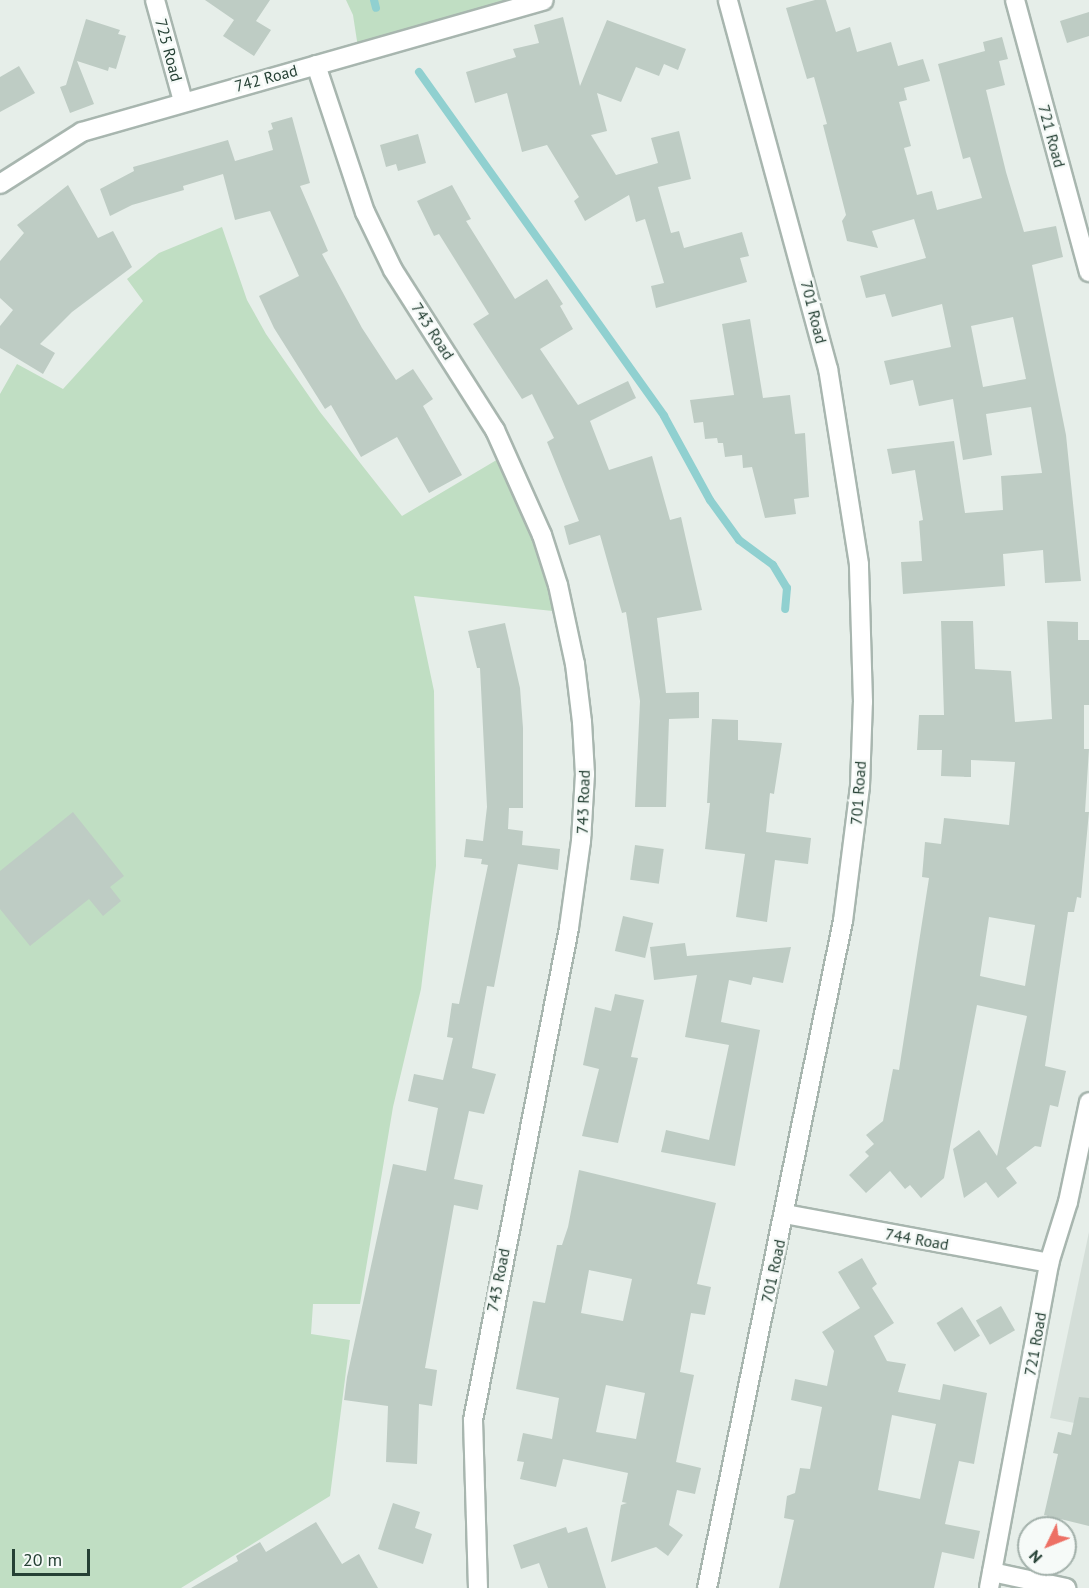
<!DOCTYPE html>
<html>
<head>
<meta charset="utf-8">
<style>
	body { margin:0 }
	#map { position:relative; width:1089px; height:1588px; overflow:hidden; background:#e6eee9; font-family:"PT Sans",sans-serif }
	div>[style] { position:absolute }
	.built>* { inset:0; background:#d4ded8 }
	.green>* { inset:0; background:#c0dec3 }
	.stream>* { height:8px; margin:-4px; padding:0 4px; transform-origin:4px; border-radius:4px; background:#90d0d0 }
	.building>* { inset:0; background:#beccc4; transform-origin:0 0 }
	.roads { filter:drop-shadow(2px 0 #a8b6af) drop-shadow(-2px 0 #a8b6af) drop-shadow(0 2px #a8b6af) drop-shadow(0 -2px #a8b6af) }
	.minor>* { height:18px; margin:-9px; padding:0 9px; transform-origin:9px; border-radius:9px; background:#fff }
	span { translate:-50% -50%; white-space:nowrap; text-align:center; line-height:1.15; -webkit-text-stroke:5px #f6faf8; paint-order:stroke }
	.street-label { font-size:16px; color:#254034 }
	.north { position:absolute; left:1017px; top:1516px; width:60px; height:60px; box-sizing:border-box; background:#f6faf8; border:2px solid #a2b0aa; border-radius:50%; rotate:227deg; font-size:16px; font-weight:700; line-height:24px; text-align:center; color:#254034 }
	.north::after { content:''; display:block; margin:auto; width:21px; height:27px; background:#ed7065; clip-path:polygon(50% 0,100% 100%,50% 72%,0 100%) }
	.scale { position:absolute; left:12px; top:1549px; width:78px; height:27px; box-sizing:border-box; border:3px solid #254034; border-top:0; padding-left:8px; font-size:18px; line-height:21px; white-space:nowrap; color:#254034; -webkit-text-stroke:4px #f6faf8; paint-order:stroke }
</style>
</head>
<body>
<div id="map">
	<div class="built">
		<i style="clip-path:polygon(1089px 1232px,1089px 1426px,1050px 1418px)"></i>
	</div>
	<div class="green">
		<i style="clip-path:polygon(346px 0,548px 0,359px 54px,353px 15px)"></i>
		<i style="clip-path:polygon(222px 227px,247px 300px,266px 334px,320px 412px,402px 516px,505px 455px,562px 612px,414px 596px,434px 691px,436px 866px,421px 989px,393px 1107px,360px 1304px,313px 1304px,311px 1334px,350px 1340px,330px 1496px,181px 1588px,0 1588px,0 394px,17px 364px,63px 389px,143px 301px,127px 279px,159px 253px)"></i>
	</div>
	<div class="stream">
		<i style="left:374px;top:0;width:8px;rotate:76deg"></i>
		<i style="left:419px;top:72px;width:422px;rotate:54.5deg"></i>
		<i style="left:664px;top:416px;width:96px;rotate:61.3deg"></i>
		<i style="left:710px;top:500px;width:49px;rotate:54.1deg"></i>
		<i style="left:739px;top:540px;width:42px;rotate:36.3deg"></i>
		<i style="left:773px;top:565px;width:27px;rotate:59deg"></i>
		<i style="left:787px;top:588px;width:21px;rotate:95deg"></i>
	</div>
	<div class="building">
		<i style="clip-path:polygon(205px 0,270px 0,256px 21px,271px 30px,254px 56px,223px 36px,234px 20px)"></i>
		<i style="clip-path:polygon(evenodd,815px 0,826px 0,836px 32px,850px 27px,857px 52px,891px 42px,898px 66px,923px 59px,930px 81px,904px 88px,907px 100px,899px 102px,911px 146px,904px 148px,917px 195px,932px 191px,937px 210px,982px 198px,970px 157px,963px 159px,938px 64px,985px 51px,983px 42px,1002px 37px,1008px 59px,999px 61px,1005px 85px,986px 90px,1006px 172px,1024px 232px,1056px 226px,1063px 257px,1032px 265px,1066px 435px,1081px 581px,1045px 583px,1043px 550px,1003px 554px,1005px 586px,903px 594px,901px 562px,922px 561px,919px 521px,923px 520px,915px 470px,892px 474px,887px 449px,954px 441px,965px 513px,1003px 510px,1001px 476px,1042px 473px,1031px 407px,986px 414px,992px 455px,963px 460px,953px 399px,919px 406px,913px 380px,890px 385px,884px 361px,951px 347px,942px 304px,892px 317px,885px 294px,866px 298px,860px 276px,926px 258px,914px 219px,872px 231px,878px 248px,847px 241px,842px 221px,846px 215px,823px 125px,827px 124px,814px 77px,807px 79px,786px 8px,815px 0,1013px 317px,1026px 379px,983px 387px,971px 326px,1013px 317px)"></i>
		<i style="clip-path:polygon(1089px 12px,1089px 36px,1067px 43px,1060px 21px)"></i>
		<i style="clip-path:polygon(563px 17px,580px 86px,607px 20px,686px 49px,678px 70px,664px 64px,659px 76px,636px 67px,621px 102px,597px 93px,607px 131px,591px 135px,616px 175px,658px 163px,651px 138px,679px 131px,691px 179px,658px 187px,671px 233px,679px 231px,684px 248px,742px 232px,749px 256px,740px 258px,747px 282px,656px 308px,651px 286px,664px 283px,645px 219px,636px 222px,629px 195px,585px 221px,574px 201px,579px 197px,547px 145px,522px 152px,507px 93px,475px 103px,466px 72px,516px 57px,513px 49px,539px 43px,534px 25px)"></i>
		<i style="clip-path:polygon(86px 19px,120px 30px,118px 34px,126px 36px,116px 69px,109px 67px,108px 71px,77px 61px,94px 104px,70px 113px,60px 87px,66px 85px)"></i>
		<i style="clip-path:polygon(19px 66px,35px 93px,0 112px,0 77px)"></i>
		<i style="clip-path:polygon(292px 117px,310px 183px,300px 186px,328px 251px,322px 254px,362px 328px,396px 380px,413px 369px,433px 399px,423px 406px,462px 475px,429px 493px,397px 437px,361px 457px,331px 405px,325px 409px,274px 328px,259px 296px,299px 276px,270px 211px,235px 220px,223px 174px,183px 186px,184px 190px,132px 205px,110px 216px,100px 189px,134px 171px,133px 167px,228px 140px,235px 161px,273px 150px,268px 131px,273px 129px,271px 123px)"></i>
		<i style="clip-path:polygon(418px 134px,426px 163px,398px 171px,396px 164px,386px 167px,380px 145px)"></i>
		<i style="clip-path:polygon(68px 185px,98px 238px,113px 231px,132px 267px,72px 312px,40px 344px,55px 353px,43px 374px,0 348px,0 326px,13px 310px,0 298px,0 261px,24px 233px,17px 225px)"></i>
		<i style="clip-path:polygon(452px 185px,471px 219px,466px 221px,515px 299px,547px 279px,563px 304px,560px 306px,573px 329px,540px 349px,578px 405px,628px 381px,636px 398px,590px 421px,609px 470px,652px 456px,670px 520px,681px 517px,702px 610px,657px 618px,666px 693px,699px 692px,699px 718px,669px 719px,666px 807px,635px 807px,640px 701px,626px 612px,622px 613px,600px 535px,569px 545px,564px 526px,579px 521px,547px 442px,554px 438px,532px 394px,522px 399px,473px 324px,489px 314px,439px 234px,434px 236px,417px 201px)"></i>
		<i style="clip-path:polygon(750px 319px,763px 398px,790px 395px,795px 434px,805px 433px,809px 497px,794px 499px,796px 514px,765px 518px,752px 467px,743px 468px,742px 455px,725px 457px,723px 443px,718px 443px,717px 438px,705px 439px,703px 422px,694px 423px,690px 400px,734px 395px,722px 324px)"></i>
		<i style="clip-path:polygon(evenodd,941px 621px,973px 621px,975px 669px,1011px 671px,1015px 722px,1052px 719px,1047px 621px,1078px 622px,1078px 640px,1089px 640px,1089px 705px,1084px 705px,1084px 749px,1089px 749px,1085px 812px,1089px 812px,1081px 898px,1077px 897px,1074px 912px,1068px 912px,1045px 1066px,1066px 1071px,1058px 1107px,1050px 1105px,1041px 1147px,1035px 1146px,1006px 1168px,1017px 1183px,998px 1198px,986px 1182px,964px 1198px,953px 1149px,979px 1130px,997px 1156px,1027px 1016px,977px 1005px,944px 1178px,921px 1198px,910px 1185px,905px 1189px,890px 1171px,866px 1193px,849px 1175px,869px 1156px,865px 1152px,874px 1144px,866px 1135px,883px 1121px,893px 1069px,899px 1070px,929px 878px,922px 877px,925px 842px,941px 844px,944px 818px,1009px 825px,1015px 762px,971px 760px,971px 777px,941px 776px,942px 750px,917px 750px,919px 715px,944px 715px,941px 621px,989px 917px,1035px 925px,1025px 986px,980px 976px,989px 917px)"></i>
		<i style="clip-path:polygon(505px 623px,520px 688px,523px 728px,523px 808px,509px 808px,508px 829px,523px 831px,522px 845px,560px 849px,558px 870px,518px 864px,494px 987px,487px 986px,472px 1068px,496px 1074px,484px 1114px,469px 1111px,454px 1179px,483px 1185px,478px 1210px,454px 1205px,425px 1368px,437px 1370px,432px 1406px,419px 1404px,417px 1464px,386px 1462px,388px 1406px,344px 1400px,347px 1377px,393px 1164px,426px 1171px,438px 1108px,408px 1101px,414px 1074px,443px 1080px,453px 1038px,447px 1037px,452px 1003px,459px 1004px,488px 865px,481px 864px,482px 859px,464px 857px,466px 839px,483px 841px,487px 807px,480px 668px,477px 668px,468px 631px)"></i>
		<i style="clip-path:polygon(712px 719px,738px 720px,738px 740px,782px 743px,774px 794px,770px 793px,766px 832px,811px 838px,808px 864px,775px 860px,767px 922px,736px 917px,745px 854px,705px 849px,710px 803px,707px 803px)"></i>
		<i style="clip-path:polygon(73px 812px,124px 876px,110px 887px,121px 901px,103px 916px,89px 899px,30px 946px,0 909px,0 871px)"></i>
		<i style="left:635px;top:845px;width:29px;height:35px;rotate:8deg"></i>
		<i style="left:623px;top:916px;width:31px;height:36px;rotate:13deg"></i>
		<i style="clip-path:polygon(685px 943px,687px 956px,791px 947px,783px 983px,753px 977px,751px 985px,729px 980px,721px 1022px,760px 1030px,735px 1166px,661px 1152px,666px 1130px,709px 1140px,729px 1045px,685px 1037px,697px 975px,654px 980px,650px 947px)"></i>
		<i style="clip-path:polygon(615px 994px,644px 1000px,631px 1057px,638px 1058px,618px 1143px,582px 1136px,599px 1069px,583px 1065px,595px 1007px,611px 1011px)"></i>
		<i style="clip-path:polygon(evenodd,579px 1170px,716px 1203px,697px 1284px,711px 1287px,705px 1315px,691px 1313px,680px 1372px,694px 1375px,676px 1462px,701px 1468px,695px 1494px,677px 1490px,669px 1525px,683px 1535px,668px 1556px,656px 1547px,611px 1562px,621px 1505px,627px 1503px,622px 1502px,628px 1473px,563px 1459px,556px 1487px,520px 1479px,524px 1462px,517px 1461px,523px 1433px,552px 1439px,559px 1398px,516px 1389px,533px 1301px,545px 1303px,557px 1245px,562px 1245px,568px 1227px,579px 1170px,589px 1270px,632px 1279px,623px 1321px,581px 1313px,589px 1270px,579px 1170px,606px 1385px,645px 1393px,636px 1439px,596px 1432px,606px 1385px)"></i>
		<i style="clip-path:polygon(evenodd,862px 1258px,877px 1284px,872px 1288px,894px 1323px,874px 1336px,887px 1361px,906px 1364px,898px 1392px,940px 1400px,943px 1384px,987px 1393px,974px 1464px,959px 1461px,945px 1524px,980px 1531px,974px 1559px,942px 1552px,934px 1588px,779px 1588px,794px 1520px,784px 1518px,787px 1496px,795px 1493px,800px 1468px,810px 1469px,822px 1407px,791px 1400px,795px 1379px,827px 1386px,834px 1351px,822px 1332px,860px 1308px,838px 1272px,862px 1258px,892px 1415px,936px 1424px,920px 1499px,878px 1490px,892px 1415px)"></i>
		<i style="left:1001px;top:1306px;width:28px;height:29px;rotate:60deg"></i>
		<i style="left:962px;top:1307px;width:34px;height:30px;rotate:58deg"></i>
		<i style="clip-path:polygon(1079px 1397px,1089px 1398px,1089px 1526px,1044px 1515px,1058px 1454px,1053px 1453px,1058px 1432px,1071px 1435px)"></i>
		<i style="clip-path:polygon(393px 1503px,420px 1512px,415px 1528px,432px 1534px,423px 1564px,378px 1549px)"></i>
		<i style="clip-path:polygon(316px 1522px,342px 1564px,359px 1554px,378px 1588px,191px 1588px,238px 1561px,236px 1556px,260px 1542px,266px 1552px)"></i>
		<i style="clip-path:polygon(566px 1527px,568px 1533px,587px 1527px,606px 1588px,548px 1588px,539px 1563px,521px 1569px,513px 1545px)"></i>
	</div>
	<div class="roads">
		<div class="minor">
			<i style="left:155px;top:0;width:105px;rotate:74.5deg"></i>
			<i style="left:1015px;top:0;width:282px;rotate:74.8deg"></i>
			<i style="left:316px;top:65px;width:155px;rotate:71.6deg"></i>
			<i style="left:365px;top:212px;width:64px;rotate:64.2deg"></i>
			<i style="left:393px;top:270px;width:190px;rotate:57.5deg"></i>
			<i style="left:495px;top:430px;width:115px;rotate:65.9deg"></i>
			<i style="left:542px;top:535px;width:52px;rotate:72.3deg"></i>
			<i style="left:558px;top:585px;width:81px;rotate:77.9deg"></i>
			<i style="left:575px;top:664px;width:58px;rotate:83.1deg"></i>
			<i style="left:582px;top:722px;width:52px;rotate:86.7deg"></i>
			<i style="left:585px;top:774px;width:67px;rotate:93.4deg"></i>
			<i style="left:581px;top:841px;width:88px;rotate:97.9deg"></i>
			<i style="left:569px;top:928px;width:501px;rotate:101.04deg"></i>
			<i style="left:473px;top:1420px;width:168px;rotate:88.3deg"></i>
			<i style="left:0;top:184px;width:97px;rotate:-32.4deg"></i>
			<i style="left:82px;top:132px;width:480px;rotate:-15.9deg"></i>
			<i style="left:785px;top:1214px;width:269px;rotate:10.5deg"></i>
			<i style="left:992px;top:1572px;width:76px;rotate:12.2deg"></i>
			<i style="left:707px;top:1588px;width:681px;rotate:-78.48deg"></i>
			<i style="left:843px;top:921px;width:136px;rotate:-82.8deg"></i>
			<i style="left:860px;top:786px;width:84px;rotate:-88deg"></i>
			<i style="left:863px;top:702px;width:138px;rotate:-91.7deg"></i>
			<i style="left:859px;top:564px;width:197px;rotate:-99deg"></i>
			<i style="left:828px;top:369px;width:382px;rotate:-105.2deg"></i>
			<i style="left:989px;top:1588px;width:330px;rotate:-79.5deg"></i>
			<i style="left:1049px;top:1263px;width:64px;rotate:-72.7deg"></i>
			<i style="left:1068px;top:1202px;width:102px;rotate:-78.1deg"></i>
		</div>
	</div>
	<div class="street-label">
		<span style="left:169px;top:50px;rotate:75deg">725 Road</span>
		<span style="left:266px;top:78px;rotate:-15deg">742 Road</span>
		<span style="left:1052px;top:136px;rotate:75deg">721 Road</span>
		<span style="left:814px;top:312px;rotate:76deg">701 Road</span>
		<span style="left:433px;top:331px;rotate:57deg">743 Road</span>
		<span style="left:858px;top:793px;rotate:-86deg">701 Road</span>
		<span style="left:583px;top:802px;rotate:-88deg">743 Road</span>
		<span style="left:917px;top:1239px;rotate:10deg">744 Road</span>
		<span style="left:773px;top:1271px;rotate:-78deg">701 Road</span>
		<span style="left:498px;top:1280px;rotate:-79deg">743 Road</span>
		<span style="left:1035px;top:1344px;rotate:-80deg">721 Road</span>
	</div>
	<div class="north">N</div>
	<div class="scale">20 m</div>
</div>
</body>
</html>
